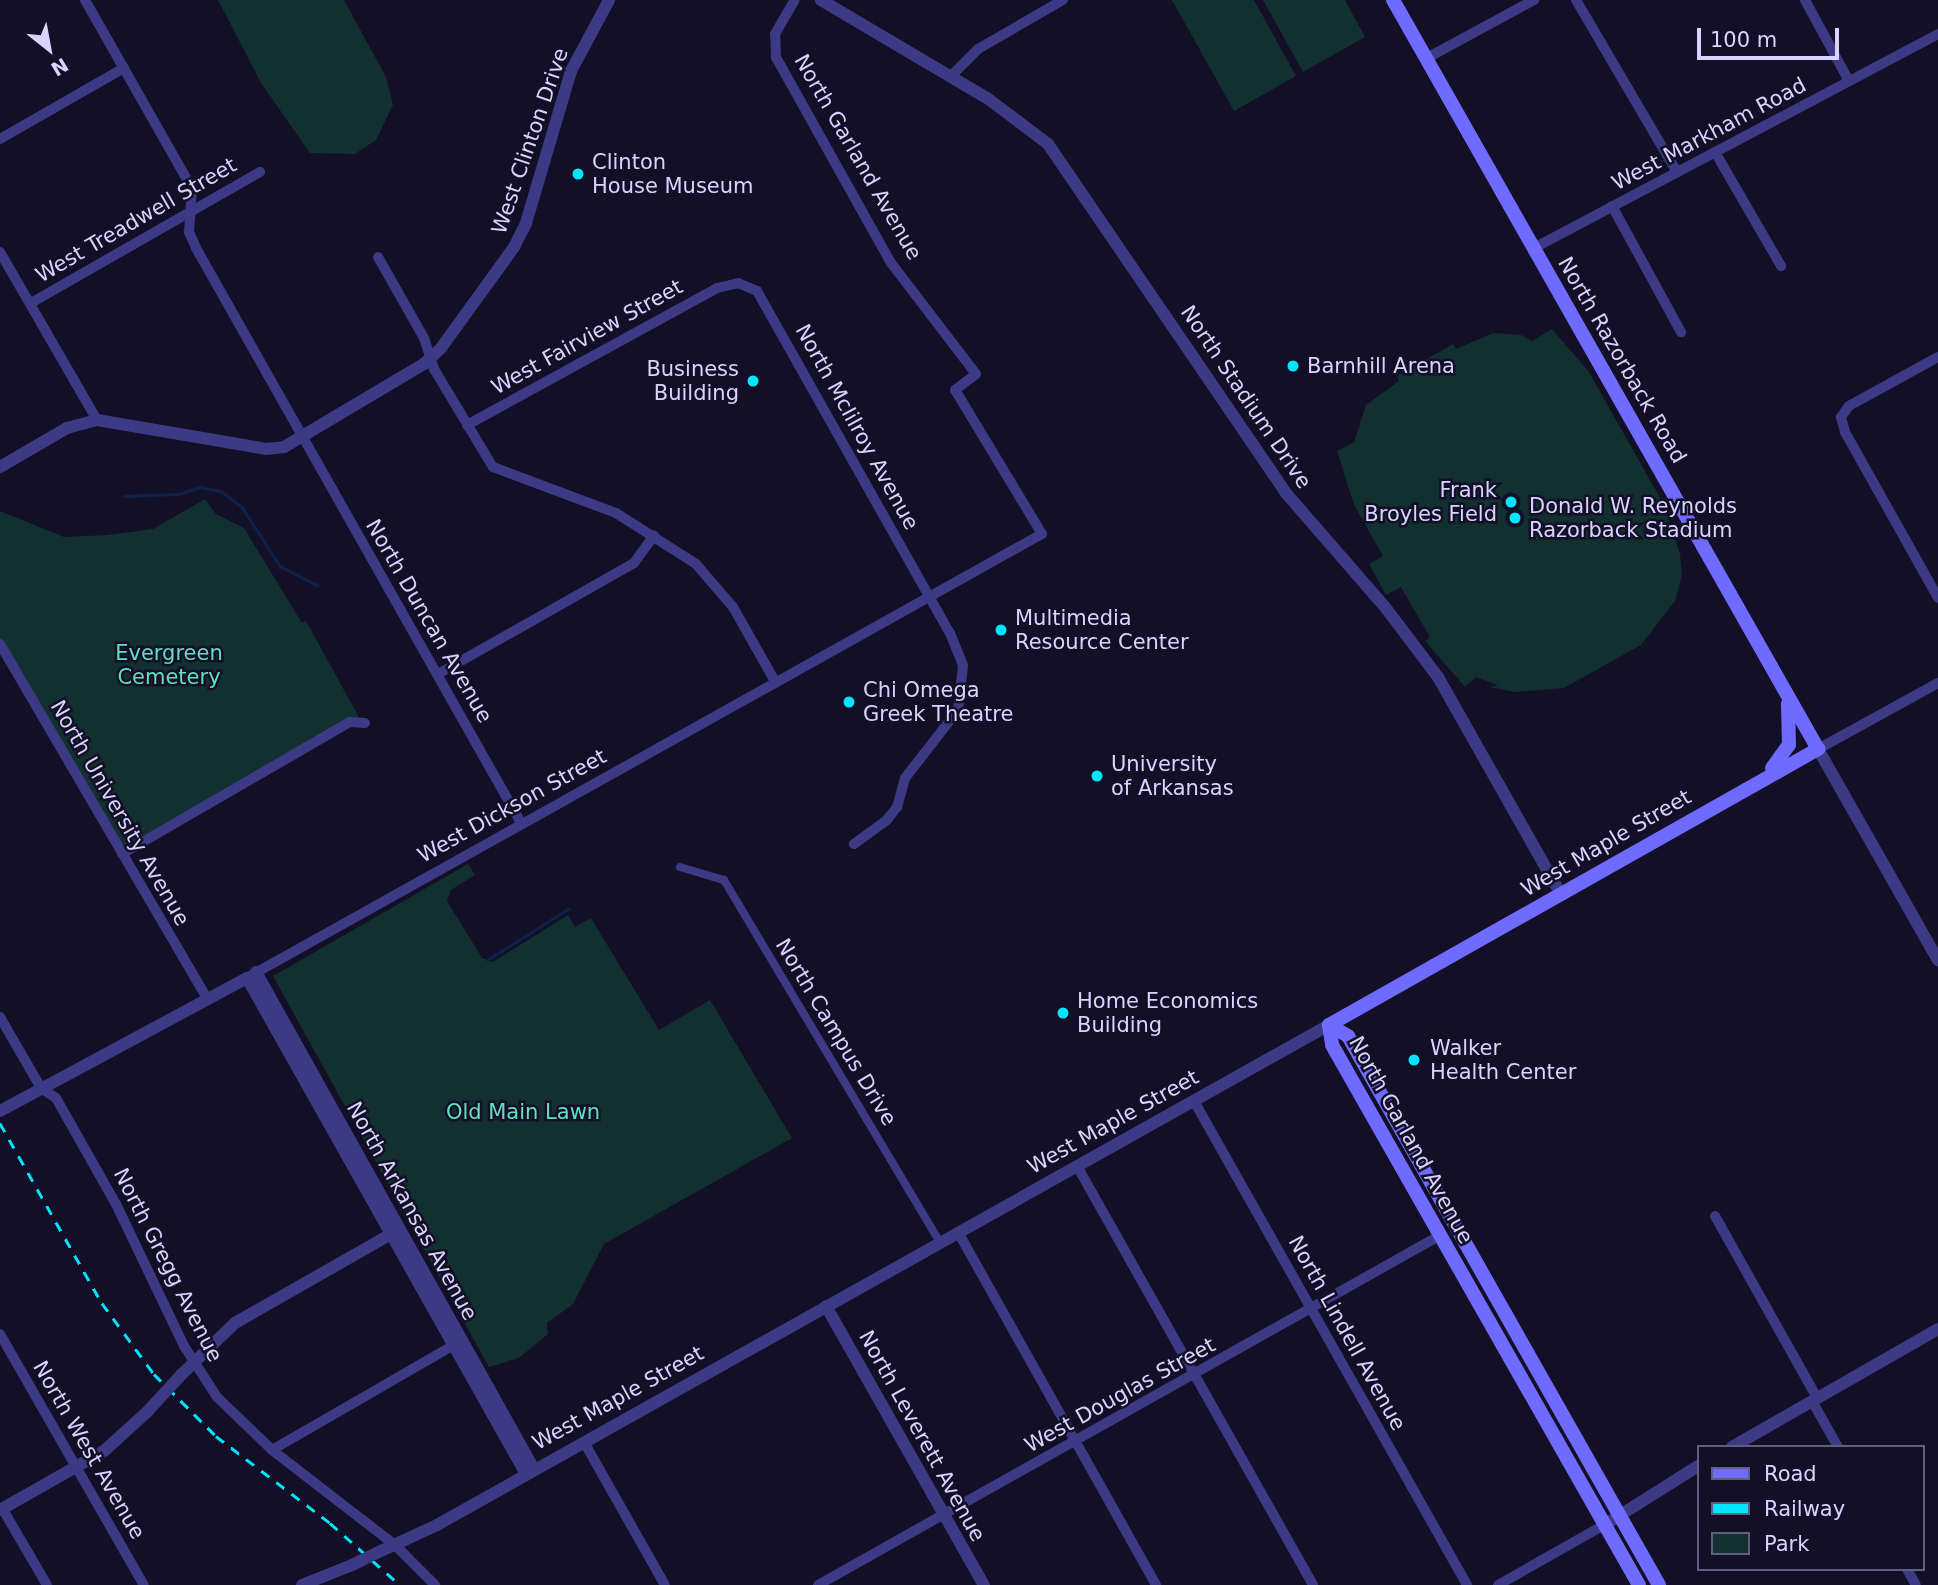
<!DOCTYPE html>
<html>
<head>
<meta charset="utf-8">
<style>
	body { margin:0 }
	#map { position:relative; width:1938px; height:1585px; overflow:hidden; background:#130f26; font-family:"DejaVu Sans",sans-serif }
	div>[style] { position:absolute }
	.green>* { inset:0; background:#12302f }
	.stream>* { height:2.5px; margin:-1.25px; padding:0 1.25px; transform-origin:1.25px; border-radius:1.25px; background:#0c2248 }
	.pedestrian>* { height:8px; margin:-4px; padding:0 4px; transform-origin:4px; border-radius:4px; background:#3d3a85 }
	.minor>* { height:10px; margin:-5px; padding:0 5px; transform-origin:5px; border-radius:5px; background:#3d3a85 }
	.tertiary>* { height:12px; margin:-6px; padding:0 6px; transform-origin:6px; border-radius:6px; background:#3d3a85 }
	.secondary>* { height:14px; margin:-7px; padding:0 7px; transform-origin:7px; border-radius:7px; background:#6f6bff }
	.rail>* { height:2.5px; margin-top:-1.25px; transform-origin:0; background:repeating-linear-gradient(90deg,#00e5ff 0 10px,transparent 0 19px) }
	.tertiary-bridge>* { height:12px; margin:-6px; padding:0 6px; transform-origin:6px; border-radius:6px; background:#3d3a85 }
	.dots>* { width:19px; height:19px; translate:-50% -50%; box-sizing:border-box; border:4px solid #130f26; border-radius:50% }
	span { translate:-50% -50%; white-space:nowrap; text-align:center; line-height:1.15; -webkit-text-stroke:5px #130f26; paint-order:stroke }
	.street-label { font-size:21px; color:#d9d4ff }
	.poi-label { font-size:21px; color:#d9d4ff }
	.left { translate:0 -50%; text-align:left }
	.right { translate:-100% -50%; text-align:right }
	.park-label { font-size:21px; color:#5fe0c0 }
	.legend { position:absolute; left:1697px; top:1445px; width:228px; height:126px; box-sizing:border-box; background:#130f26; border:2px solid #625e7d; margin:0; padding:9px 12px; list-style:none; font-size:21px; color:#d9d4ff }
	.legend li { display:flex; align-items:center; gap:14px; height:35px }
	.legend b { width:35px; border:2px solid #625e7d }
	.north { position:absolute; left:14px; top:14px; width:70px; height:70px; -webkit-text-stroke:5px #130f26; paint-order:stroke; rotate:149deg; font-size:19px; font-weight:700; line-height:28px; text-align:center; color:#d9d4ff }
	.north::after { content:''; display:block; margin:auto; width:24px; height:32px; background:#d9d4ff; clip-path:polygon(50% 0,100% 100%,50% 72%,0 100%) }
	.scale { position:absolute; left:1697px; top:28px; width:142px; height:32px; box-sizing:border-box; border:4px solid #d9d4ff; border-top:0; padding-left:9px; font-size:21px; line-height:24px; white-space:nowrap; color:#d9d4ff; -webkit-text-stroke:5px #130f26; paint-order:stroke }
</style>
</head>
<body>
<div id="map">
	<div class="green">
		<i style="clip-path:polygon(218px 0,344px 0,386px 77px,393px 105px,376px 140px,355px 154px,310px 153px,261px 83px)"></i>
		<i style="clip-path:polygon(1172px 0,1254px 0,1296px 76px,1234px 111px)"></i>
		<i style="clip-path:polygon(1263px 0,1345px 0,1365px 37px,1303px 72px)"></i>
		<i style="clip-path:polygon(1552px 329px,1589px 372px,1663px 503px,1680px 554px,1682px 575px,1675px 601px,1641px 645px,1564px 688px,1515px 692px,1490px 687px,1498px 685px,1476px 677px,1465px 687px,1425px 641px,1430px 637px,1401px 587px,1386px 595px,1369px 564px,1383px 556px,1354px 505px,1337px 451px,1354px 442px,1366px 405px,1399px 381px,1397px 376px,1453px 344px,1456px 349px,1493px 333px,1521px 335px,1532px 341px)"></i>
		<i style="clip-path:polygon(205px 499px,216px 514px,244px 528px,302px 623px,306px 621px,361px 721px,122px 854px,0 644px,0 511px,64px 537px,107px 535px,153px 529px)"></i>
		<i style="clip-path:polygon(468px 864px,475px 875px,451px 890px,447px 901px,482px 958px,493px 962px,568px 915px,575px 927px,591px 918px,659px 1030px,710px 1000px,792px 1138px,604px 1244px,573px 1304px,547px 1323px,548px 1334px,519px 1358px,489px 1367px,273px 976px)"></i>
	</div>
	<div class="stream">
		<i style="left:125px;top:496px;width:54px;rotate:-2.1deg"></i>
		<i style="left:179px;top:494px;width:22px;rotate:-18deg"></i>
		<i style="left:200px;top:487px;width:21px;rotate:11deg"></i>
		<i style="left:221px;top:491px;width:26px;rotate:37deg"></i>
		<i style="left:242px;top:507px;width:70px;rotate:57.2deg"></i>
		<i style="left:280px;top:566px;width:42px;rotate:27.2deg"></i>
		<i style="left:487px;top:960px;width:96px;rotate:-32.2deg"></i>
	</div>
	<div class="pedestrian">
		<i style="left:680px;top:867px;width:46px;rotate:16.5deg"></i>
		<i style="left:724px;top:880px;width:422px;rotate:59.2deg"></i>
	</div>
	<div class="minor">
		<i style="left:85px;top:0;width:216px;rotate:60.4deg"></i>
		<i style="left:192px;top:188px;width:44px;rotate:93.9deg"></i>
		<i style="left:189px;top:232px;width:17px;rotate:66deg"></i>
		<i style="left:196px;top:248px;width:660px;rotate:60.52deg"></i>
		<i style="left:1576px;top:0;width:199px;rotate:59.6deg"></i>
		<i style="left:1805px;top:0;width:92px;rotate:61.5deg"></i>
		<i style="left:1427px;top:58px;width:122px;rotate:-28.5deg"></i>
		<i style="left:951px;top:76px;width:38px;rotate:-45deg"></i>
		<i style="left:978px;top:49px;width:98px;rotate:-30deg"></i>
		<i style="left:0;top:139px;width:143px;rotate:-29.8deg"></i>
		<i style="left:1715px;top:152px;width:132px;rotate:59.9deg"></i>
		<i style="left:1612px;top:206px;width:144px;rotate:61.3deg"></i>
		<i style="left:1534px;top:248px;width:457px;rotate:-27.9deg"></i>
		<i style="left:0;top:252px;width:194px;rotate:60deg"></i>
		<i style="left:378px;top:257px;width:93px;rotate:60.4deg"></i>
		<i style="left:424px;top:338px;width:33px;rotate:72deg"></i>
		<i style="left:434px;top:369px;width:114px;rotate:59deg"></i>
		<i style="left:493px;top:467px;width:131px;rotate:20.5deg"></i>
		<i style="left:616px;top:513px;width:95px;rotate:32.5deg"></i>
		<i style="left:696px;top:564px;width:57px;rotate:49.3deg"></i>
		<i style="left:733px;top:607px;width:87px;rotate:60.5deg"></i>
		<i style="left:31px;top:303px;width:264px;rotate:-29.8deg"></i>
		<i style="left:1938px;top:357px;width:102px;rotate:151.2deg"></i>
		<i style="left:1849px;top:406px;width:14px;rotate:126deg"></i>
		<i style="left:1841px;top:417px;width:16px;rotate:75deg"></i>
		<i style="left:1845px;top:432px;width:190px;rotate:60.7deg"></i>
		<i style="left:467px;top:425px;width:285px;rotate:-28.7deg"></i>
		<i style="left:717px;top:288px;width:22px;rotate:-13deg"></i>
		<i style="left:738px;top:283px;width:21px;rotate:23deg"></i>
		<i style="left:757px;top:291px;width:393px;rotate:60.6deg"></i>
		<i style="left:950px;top:633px;width:35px;rotate:68deg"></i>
		<i style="left:963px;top:666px;width:44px;rotate:96.5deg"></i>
		<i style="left:958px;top:710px;width:86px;rotate:127.9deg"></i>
		<i style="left:905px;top:778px;width:30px;rotate:105deg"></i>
		<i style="left:897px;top:807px;width:16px;rotate:128deg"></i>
		<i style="left:887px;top:820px;width:41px;rotate:144deg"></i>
		<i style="left:0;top:644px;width:412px;rotate:59.7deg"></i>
		<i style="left:438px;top:674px;width:225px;rotate:-29.5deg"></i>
		<i style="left:634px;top:563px;width:34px;rotate:-54deg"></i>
		<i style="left:1818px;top:749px;width:137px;rotate:-28.8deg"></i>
		<i style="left:122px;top:854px;width:263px;rotate:-30.1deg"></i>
		<i style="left:350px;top:722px;width:15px;rotate:4deg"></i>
		<i style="left:250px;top:976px;width:907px;rotate:-29.17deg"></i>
		<i style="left:1042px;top:534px;width:168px;rotate:-121.1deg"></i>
		<i style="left:955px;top:390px;width:26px;rotate:-37deg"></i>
		<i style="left:976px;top:374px;width:140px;rotate:-127.4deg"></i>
		<i style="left:891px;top:263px;width:236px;rotate:-119.2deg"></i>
		<i style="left:776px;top:57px;width:23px;rotate:-92deg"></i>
		<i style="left:775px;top:34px;width:39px;rotate:-60deg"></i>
		<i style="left:0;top:1017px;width:82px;rotate:60deg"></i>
		<i style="left:41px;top:1088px;width:18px;rotate:34deg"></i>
		<i style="left:56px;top:1098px;width:122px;rotate:60.5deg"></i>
		<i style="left:116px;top:1204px;width:157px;rotate:64.4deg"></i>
		<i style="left:184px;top:1346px;width:61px;rotate:57.1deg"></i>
		<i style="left:217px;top:1397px;width:76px;rotate:43.9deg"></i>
		<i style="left:272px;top:1450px;width:155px;rotate:37.7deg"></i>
		<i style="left:395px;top:1545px;width:57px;rotate:45deg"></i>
		<i style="left:1194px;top:1101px;width:556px;rotate:60.57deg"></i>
		<i style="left:1077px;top:1166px;width:481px;rotate:60.6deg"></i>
		<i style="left:1715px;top:1216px;width:209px;rotate:60.7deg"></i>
		<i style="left:958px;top:1232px;width:405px;rotate:60.7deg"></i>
		<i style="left:0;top:1334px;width:289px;rotate:60.2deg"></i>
		<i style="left:1812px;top:1401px;width:53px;rotate:60.5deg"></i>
		<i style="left:584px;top:1442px;width:164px;rotate:60.5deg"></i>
		<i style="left:272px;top:1450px;width:214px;rotate:-30deg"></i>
		<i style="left:2px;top:1508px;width:89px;rotate:59.7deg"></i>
		<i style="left:1907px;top:1569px;width:18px;rotate:61deg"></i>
		<i style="left:818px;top:1585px;width:712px;rotate:-29.34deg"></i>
		<i style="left:1498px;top:1585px;width:124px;rotate:-29.5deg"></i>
	</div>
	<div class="tertiary">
		<i style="left:821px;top:0;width:193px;rotate:30.6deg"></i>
		<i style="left:987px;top:98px;width:76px;rotate:37deg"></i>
		<i style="left:1048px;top:144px;width:421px;rotate:55.7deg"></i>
		<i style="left:1285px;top:492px;width:152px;rotate:49deg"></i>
		<i style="left:1385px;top:607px;width:88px;rotate:52.9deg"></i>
		<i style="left:1438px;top:677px;width:248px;rotate:60.5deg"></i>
		<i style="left:0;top:467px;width:78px;rotate:-30.2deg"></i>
		<i style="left:67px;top:428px;width:31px;rotate:-15deg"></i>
		<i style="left:97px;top:420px;width:171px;rotate:9.7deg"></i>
		<i style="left:266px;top:449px;width:18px;rotate:-6deg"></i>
		<i style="left:284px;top:447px;width:163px;rotate:-30.7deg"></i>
		<i style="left:424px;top:364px;width:23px;rotate:-43deg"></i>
		<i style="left:441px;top:348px;width:125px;rotate:-54.1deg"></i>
		<i style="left:514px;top:247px;width:27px;rotate:-63deg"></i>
		<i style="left:526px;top:223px;width:159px;rotate:-73.5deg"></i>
		<i style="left:571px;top:71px;width:81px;rotate:-61.8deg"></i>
		<i style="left:1818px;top:749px;width:243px;rotate:60.4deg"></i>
		<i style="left:256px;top:972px;width:569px;rotate:60.78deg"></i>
		<i style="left:0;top:1111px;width:281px;rotate:-28.3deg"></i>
		<i style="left:247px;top:978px;width:569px;rotate:60.64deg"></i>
		<i style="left:826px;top:1306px;width:321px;rotate:60.5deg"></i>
		<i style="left:182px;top:1374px;width:74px;rotate:-43.9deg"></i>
		<i style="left:235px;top:1323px;width:188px;rotate:-29.7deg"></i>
		<i style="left:1732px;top:1447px;width:237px;rotate:-29.8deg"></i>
		<i style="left:0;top:1510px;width:120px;rotate:-29.6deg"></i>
		<i style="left:104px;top:1451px;width:58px;rotate:-42.2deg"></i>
		<i style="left:1606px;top:1524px;width:109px;rotate:-32.2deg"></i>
		<i style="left:383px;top:1550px;width:60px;rotate:-24.8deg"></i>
		<i style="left:437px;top:1525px;width:1023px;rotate:-29.27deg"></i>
		<i style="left:302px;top:1585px;width:54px;rotate:-21.8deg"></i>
	</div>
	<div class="secondary">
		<i style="left:1772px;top:768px;width:29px;rotate:-54deg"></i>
		<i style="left:1789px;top:745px;width:41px;rotate:-91.4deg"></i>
		<i style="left:1329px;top:1025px;width:562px;rotate:-29.44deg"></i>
		<i style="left:1818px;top:749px;width:861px;rotate:-119.57deg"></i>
		<i style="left:1329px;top:1025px;width:22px;rotate:30deg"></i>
		<i style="left:1348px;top:1036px;width:631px;rotate:60.47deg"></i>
		<i style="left:1329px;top:1025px;width:20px;rotate:81deg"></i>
		<i style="left:1332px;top:1045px;width:621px;rotate:60.38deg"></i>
	</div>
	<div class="rail">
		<i style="left:0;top:1123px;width:207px;rotate:60.5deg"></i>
		<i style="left:102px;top:1303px;width:88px;rotate:53.8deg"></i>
		<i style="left:154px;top:1374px;width:88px;rotate:45deg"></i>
		<i style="left:216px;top:1436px;width:143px;rotate:37.3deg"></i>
		<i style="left:330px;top:1523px;width:94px;rotate:41.5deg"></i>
	</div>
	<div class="tertiary-bridge">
		<i style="left:147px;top:1412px;width:52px;rotate:-47.4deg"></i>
		<i style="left:352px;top:1565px;width:34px;rotate:-26deg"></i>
	</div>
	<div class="dots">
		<i style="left:578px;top:174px;background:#00e5ff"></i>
		<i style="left:1293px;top:366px;background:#00e5ff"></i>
		<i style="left:753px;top:381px;background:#00e5ff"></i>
		<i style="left:1511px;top:502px;background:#00e5ff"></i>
		<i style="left:1515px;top:518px;background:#00e5ff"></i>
		<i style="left:1001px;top:630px;background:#00e5ff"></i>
		<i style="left:849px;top:702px;background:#00e5ff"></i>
		<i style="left:1097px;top:776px;background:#00e5ff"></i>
		<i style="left:1063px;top:1013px;background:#00e5ff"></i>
		<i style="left:1414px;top:1060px;background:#00e5ff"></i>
	</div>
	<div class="street-label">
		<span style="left:1709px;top:134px;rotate:-28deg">West Markham Road</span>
		<span style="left:530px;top:141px;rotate:-71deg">West Clinton Drive</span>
		<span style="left:858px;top:157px;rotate:60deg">North Garland Avenue</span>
		<span style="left:136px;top:220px;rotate:-30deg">West Treadwell Street</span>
		<span style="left:587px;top:337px;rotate:-29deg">West Fairview Street</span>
		<span style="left:1622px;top:360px;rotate:60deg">North Razorback Road</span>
		<span style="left:1246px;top:397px;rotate:56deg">North Stadium Drive</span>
		<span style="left:857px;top:427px;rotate:61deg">North McIilroy Avenue</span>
		<span style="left:429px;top:621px;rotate:60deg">North Duncan Avenue</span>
		<span style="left:512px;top:806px;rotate:-29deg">West Dickson Street</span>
		<span style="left:120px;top:813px;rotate:60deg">North University Avenue</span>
		<span style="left:1606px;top:843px;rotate:-30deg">West Maple Street</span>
		<span style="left:836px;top:1032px;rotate:59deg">North Campus Drive</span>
		<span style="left:1113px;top:1122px;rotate:-29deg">West Maple Street</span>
		<span style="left:1411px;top:1140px;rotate:61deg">North Garland Avenue</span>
		<span style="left:412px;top:1211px;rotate:61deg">North Arkansas Avenue</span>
		<span style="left:168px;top:1265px;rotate:63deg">North Gregg Avenue</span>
		<span style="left:1347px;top:1333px;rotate:61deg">North Lindell Avenue</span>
		<span style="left:1120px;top:1395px;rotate:-29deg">West Douglas Street</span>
		<span style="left:618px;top:1398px;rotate:-29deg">West Maple Street</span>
		<span style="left:922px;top:1436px;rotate:61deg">North Leverett Avenue</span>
		<span style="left:89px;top:1450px;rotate:60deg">North West Avenue</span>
	</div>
	<div class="poi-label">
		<span class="left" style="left:592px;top:174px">Clinton<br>House Museum</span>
		<span class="left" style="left:1307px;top:366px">Barnhill Arena</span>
		<span class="right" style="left:739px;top:381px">Business<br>Building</span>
		<span class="right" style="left:1497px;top:502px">Frank<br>Broyles Field</span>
		<span class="left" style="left:1529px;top:518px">Donald W. Reynolds<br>Razorback Stadium</span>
		<span class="left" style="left:1015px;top:630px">Multimedia<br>Resource Center</span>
		<span class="left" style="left:863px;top:702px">Chi Omega<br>Greek Theatre</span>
		<span class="left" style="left:1111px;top:776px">University<br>of Arkansas</span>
		<span class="left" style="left:1077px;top:1013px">Home Economics<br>Building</span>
		<span class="left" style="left:1430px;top:1060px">Walker<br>Health Center</span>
	</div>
	<div class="park-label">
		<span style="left:169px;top:665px">Evergreen<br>Cemetery</span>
		<span style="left:523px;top:1112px">Old Main Lawn</span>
	</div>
	<ul class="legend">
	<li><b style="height:9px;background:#6f6bff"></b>Road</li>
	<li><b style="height:9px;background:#00e5ff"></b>Railway</li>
	<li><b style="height:19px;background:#12302f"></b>Park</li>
	</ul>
	<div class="north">N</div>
	<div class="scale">100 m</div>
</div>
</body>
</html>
